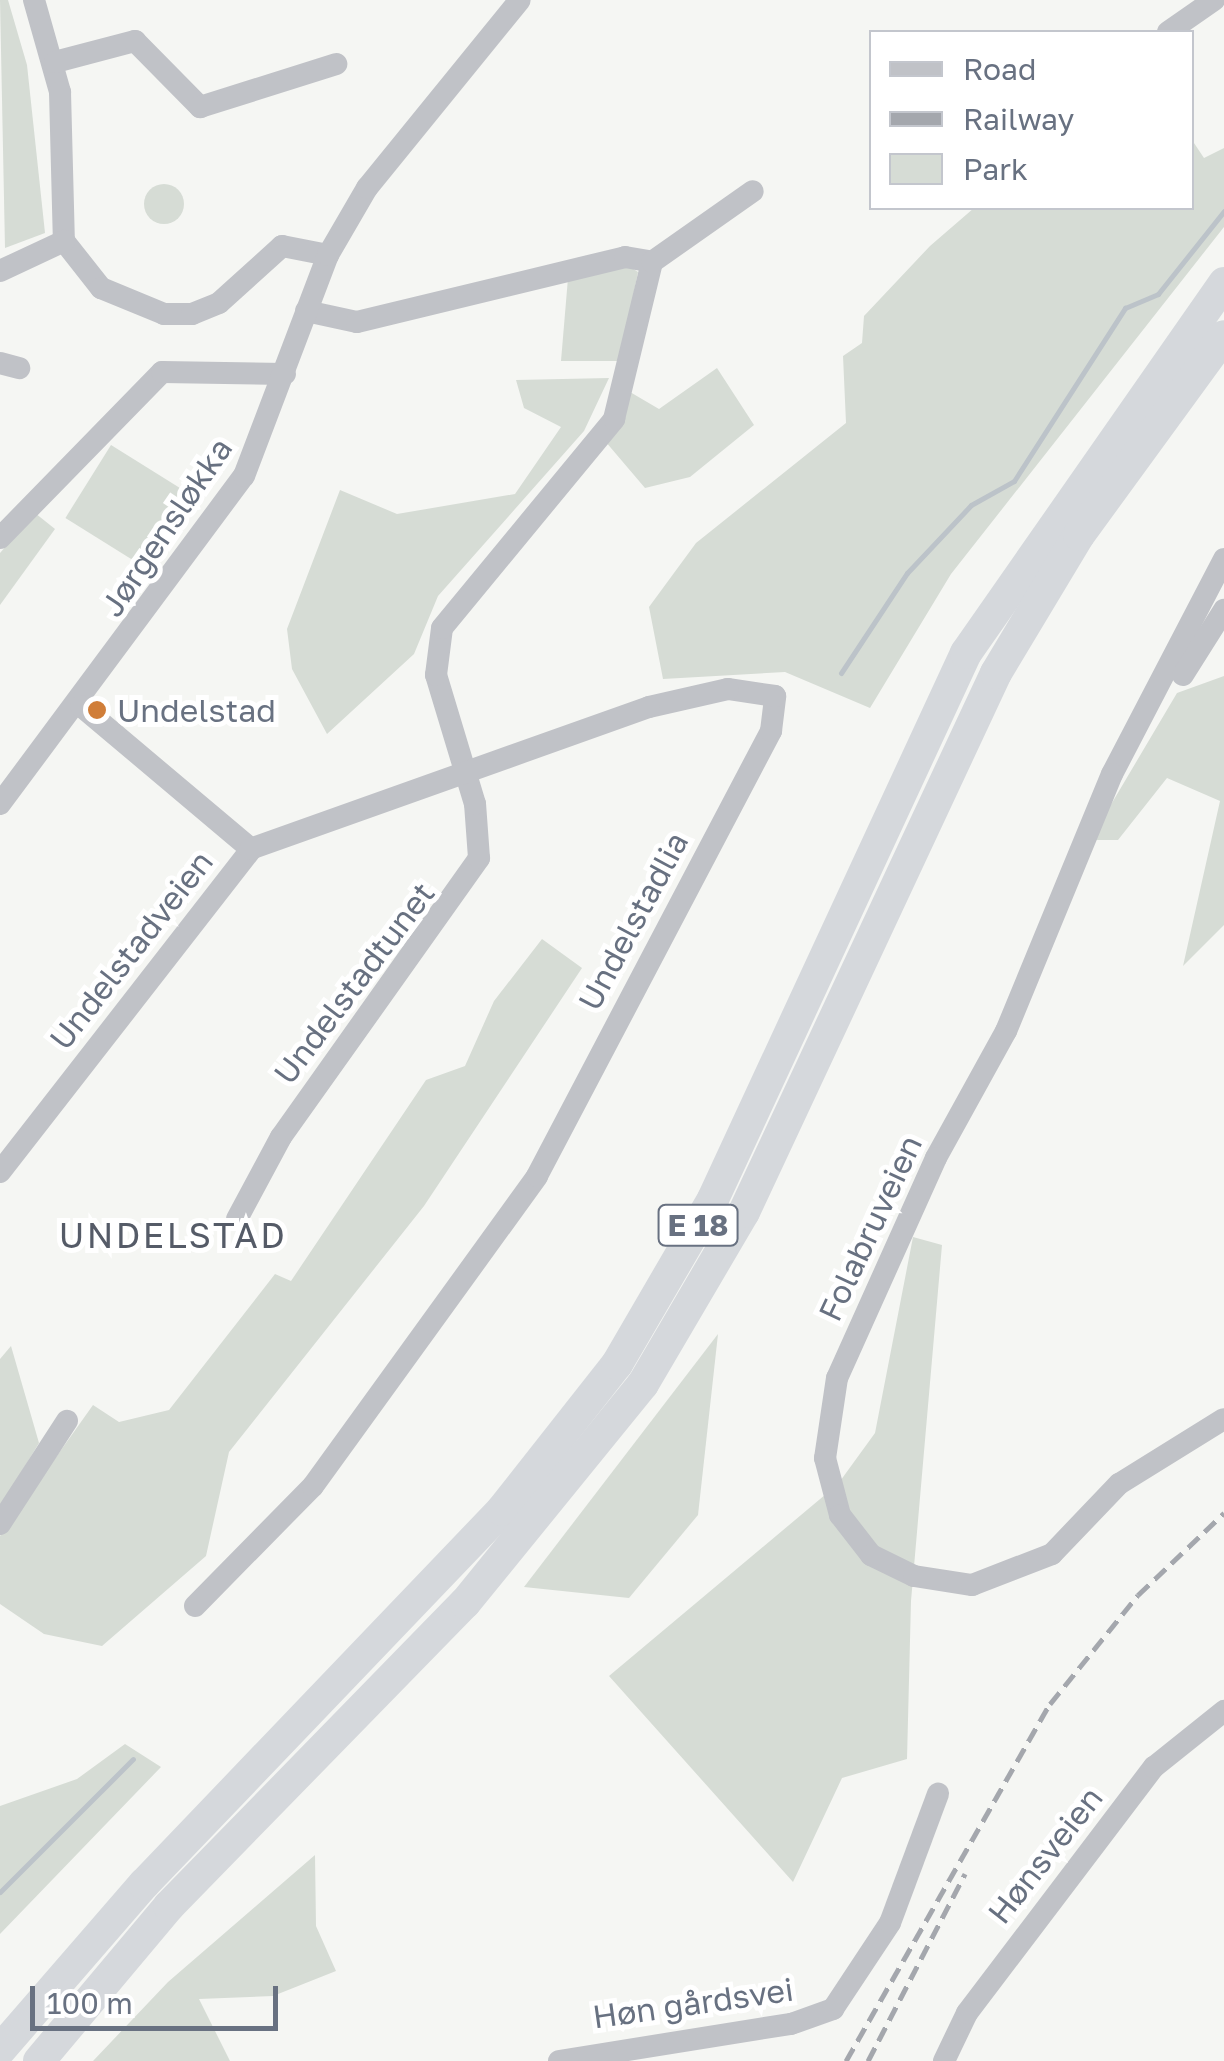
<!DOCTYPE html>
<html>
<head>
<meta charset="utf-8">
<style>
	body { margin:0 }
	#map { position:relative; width:1224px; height:2061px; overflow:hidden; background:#f5f6f3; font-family:"Golos Text",sans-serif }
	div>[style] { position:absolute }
	.green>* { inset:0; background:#d6dcd5; transform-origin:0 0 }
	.round { border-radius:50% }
	.stream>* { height:5px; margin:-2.5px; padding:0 2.5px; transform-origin:2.5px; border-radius:2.5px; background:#bcc3c9 }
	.minor>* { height:22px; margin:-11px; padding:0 11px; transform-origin:11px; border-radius:11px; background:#c0c2c7 }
	.highway>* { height:32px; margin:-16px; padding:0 16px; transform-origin:16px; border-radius:16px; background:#d5d8dc }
	.rail>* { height:5px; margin-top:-2.5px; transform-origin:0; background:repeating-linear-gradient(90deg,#a4a7ad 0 15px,transparent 0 23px) }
	.dots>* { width:28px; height:28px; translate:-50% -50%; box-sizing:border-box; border:5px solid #fff; border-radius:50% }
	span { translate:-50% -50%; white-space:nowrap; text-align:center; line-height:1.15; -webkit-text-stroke:10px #fff; paint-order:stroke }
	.shield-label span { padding:2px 8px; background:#fff; border:2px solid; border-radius:8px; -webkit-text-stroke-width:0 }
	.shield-label { font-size:30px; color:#687181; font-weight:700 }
	.street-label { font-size:32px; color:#687181 }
	.poi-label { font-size:32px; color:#687181 }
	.left { translate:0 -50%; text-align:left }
	.neighbourhood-label { font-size:35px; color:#555b67; letter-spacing:2.5px }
	.legend { position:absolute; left:869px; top:30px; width:325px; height:180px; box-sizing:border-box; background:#fff; border:2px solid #c3c6cd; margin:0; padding:12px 18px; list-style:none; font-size:30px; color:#687181 }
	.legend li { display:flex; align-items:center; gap:20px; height:50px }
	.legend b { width:50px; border:2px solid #c3c6cd }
	.scale { position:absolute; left:30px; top:1986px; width:248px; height:45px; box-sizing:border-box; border:5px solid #687181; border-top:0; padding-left:12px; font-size:30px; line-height:35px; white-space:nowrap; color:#687181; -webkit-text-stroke:8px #fff; paint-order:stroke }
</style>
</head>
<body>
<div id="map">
	<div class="green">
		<i style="clip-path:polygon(0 0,8px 0,27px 65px,45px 233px,5px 248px)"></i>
		<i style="clip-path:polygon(1192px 140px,1204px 158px,1224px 148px,1224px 227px,951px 574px,870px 708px,785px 672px,663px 679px,649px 607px,696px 543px,846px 423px,843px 356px,862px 343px,864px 316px,930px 246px,974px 208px,1192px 208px)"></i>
		<i class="round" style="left:144px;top:184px;width:40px;height:40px"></i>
		<i style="clip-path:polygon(629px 266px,638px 272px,620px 361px,561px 361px,568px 278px)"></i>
		<i style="clip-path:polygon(717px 368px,754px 425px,690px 477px,645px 488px,605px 441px,630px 392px,659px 409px)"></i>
		<i style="clip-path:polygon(609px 378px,584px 431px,438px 596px,414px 654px,327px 734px,292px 669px,287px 629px,340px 490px,397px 514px,515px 494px,561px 427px,524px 408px,516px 380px)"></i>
		<i style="left:111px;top:445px;width:86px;height:86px;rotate:32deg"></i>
		<i style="clip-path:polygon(35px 513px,55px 529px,0 605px,0 553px)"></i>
		<i style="clip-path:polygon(1224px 676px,1224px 925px,1183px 966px,1220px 801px,1167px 778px,1118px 840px,1090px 840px,1177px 693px)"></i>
		<i style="clip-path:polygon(542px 939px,582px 968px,424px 1206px,229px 1452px,206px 1556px,102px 1646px,44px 1634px,0 1604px,0 1536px,93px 1405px,119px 1422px,169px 1410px,275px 1274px,291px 1281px,426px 1080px,465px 1066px,494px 1001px)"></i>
		<i style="clip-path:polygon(913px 1237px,942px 1245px,911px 1601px,907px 1759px,842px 1778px,793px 1882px,609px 1676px,838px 1484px,875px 1433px)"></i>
		<i style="clip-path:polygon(718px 1334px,698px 1515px,629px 1598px,524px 1587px)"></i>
		<i style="clip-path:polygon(11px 1346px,39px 1443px,0 1507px,0 1359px)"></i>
		<i style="clip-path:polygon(125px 1744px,161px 1767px,0 1934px,0 1806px,77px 1779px)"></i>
		<i style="clip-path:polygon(315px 1855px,316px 1926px,336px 1971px,273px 1996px,199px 1999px,230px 2061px,93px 2061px,168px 1982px)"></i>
	</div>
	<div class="stream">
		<i style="left:841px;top:673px;width:120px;rotate:-56.6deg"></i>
		<i style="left:907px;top:573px;width:93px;rotate:-46.7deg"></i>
		<i style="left:971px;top:505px;width:49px;rotate:-29.2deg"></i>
		<i style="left:1014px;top:481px;width:206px;rotate:-57.3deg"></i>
		<i style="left:1125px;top:308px;width:36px;rotate:-23deg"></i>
		<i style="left:1158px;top:294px;width:106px;rotate:-51.5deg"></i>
		<i style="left:0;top:1892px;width:188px;rotate:-45deg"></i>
	</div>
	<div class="minor">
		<i style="left:34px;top:0;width:96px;rotate:74.2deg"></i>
		<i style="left:60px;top:92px;width:149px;rotate:88.5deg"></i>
		<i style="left:64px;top:241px;width:60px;rotate:51.8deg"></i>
		<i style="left:101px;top:288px;width:68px;rotate:22.4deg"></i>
		<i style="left:164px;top:314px;width:28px"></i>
		<i style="left:192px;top:314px;width:29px;rotate:-22deg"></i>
		<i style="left:219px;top:303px;width:85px;rotate:-42.1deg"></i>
		<i style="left:282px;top:246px;width:47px;rotate:11.1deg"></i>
		<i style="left:1168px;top:32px;width:56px;rotate:-34.8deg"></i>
		<i style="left:55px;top:62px;width:83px;rotate:-14.7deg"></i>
		<i style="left:135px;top:41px;width:93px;rotate:45.4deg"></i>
		<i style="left:200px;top:107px;width:143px;rotate:-17.5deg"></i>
		<i style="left:0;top:271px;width:71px;rotate:-25.1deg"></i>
		<i style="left:306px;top:311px;width:52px;rotate:12.2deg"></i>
		<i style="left:357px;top:322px;width:276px;rotate:-13.6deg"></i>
		<i style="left:625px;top:257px;width:27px;rotate:10deg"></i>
		<i style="left:0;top:363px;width:20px;rotate:15deg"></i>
		<i style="left:0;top:538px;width:232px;rotate:-45.7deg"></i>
		<i style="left:162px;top:372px;width:123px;rotate:0.9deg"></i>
		<i style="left:1224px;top:559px;width:242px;rotate:117.5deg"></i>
		<i style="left:1112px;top:774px;width:278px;rotate:112.4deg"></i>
		<i style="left:1006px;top:1031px;width:145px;rotate:118.9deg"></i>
		<i style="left:936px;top:1158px;width:241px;rotate:114.2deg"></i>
		<i style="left:837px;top:1378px;width:81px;rotate:98.5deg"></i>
		<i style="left:825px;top:1458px;width:59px;rotate:75.3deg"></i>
		<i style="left:840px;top:1515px;width:51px;rotate:52.2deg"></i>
		<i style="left:871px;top:1555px;width:48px;rotate:26deg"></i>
		<i style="left:914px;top:1576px;width:59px;rotate:8.8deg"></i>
		<i style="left:972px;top:1585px;width:86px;rotate:-21.2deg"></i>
		<i style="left:1052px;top:1554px;width:97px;rotate:-46.3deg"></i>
		<i style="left:1119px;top:1484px;width:123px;rotate:-31.8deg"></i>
		<i style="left:1183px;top:675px;width:77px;rotate:-57.8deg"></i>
		<i style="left:0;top:804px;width:409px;rotate:-53.4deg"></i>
		<i style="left:244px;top:476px;width:236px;rotate:-69.2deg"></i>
		<i style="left:328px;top:255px;width:78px;rotate:-59.8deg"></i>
		<i style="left:367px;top:188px;width:242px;rotate:-50.9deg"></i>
		<i style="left:0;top:1172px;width:409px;rotate:-52.1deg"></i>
		<i style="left:251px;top:849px;width:222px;rotate:-139.9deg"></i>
		<i style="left:237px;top:1219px;width:93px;rotate:-61.8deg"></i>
		<i style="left:281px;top:1137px;width:342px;rotate:-54.6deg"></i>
		<i style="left:479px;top:858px;width:54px;rotate:-94.2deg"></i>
		<i style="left:475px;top:804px;width:135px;rotate:-106.8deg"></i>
		<i style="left:436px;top:675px;width:47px;rotate:-82.7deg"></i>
		<i style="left:442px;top:628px;width:271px;rotate:-50.5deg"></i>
		<i style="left:614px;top:419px;width:162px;rotate:-76.4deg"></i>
		<i style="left:652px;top:262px;width:123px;rotate:-35.1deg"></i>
		<i style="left:0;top:1524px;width:123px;rotate:-57deg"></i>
		<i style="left:195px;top:1606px;width:168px;rotate:-45.5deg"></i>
		<i style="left:313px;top:1486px;width:382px;rotate:-54.1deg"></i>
		<i style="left:537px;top:1176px;width:503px;rotate:-62.26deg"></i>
		<i style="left:771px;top:731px;width:35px;rotate:-83deg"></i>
		<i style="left:775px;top:696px;width:48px;rotate:-171.5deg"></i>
		<i style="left:728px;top:689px;width:81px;rotate:167.2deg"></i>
		<i style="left:649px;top:707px;width:423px;rotate:160.4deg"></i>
		<i style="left:559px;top:2061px;width:235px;rotate:-9.1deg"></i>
		<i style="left:791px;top:2024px;width:45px;rotate:-19.7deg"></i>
		<i style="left:833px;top:2009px;width:103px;rotate:-56.5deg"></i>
		<i style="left:890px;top:1923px;width:138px;rotate:-69.6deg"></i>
		<i style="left:944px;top:2061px;width:53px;rotate:-64.4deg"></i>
		<i style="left:967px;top:2013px;width:309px;rotate:-52.8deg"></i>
		<i style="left:1154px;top:1767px;width:90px;rotate:-38.7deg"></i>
	</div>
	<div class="highway">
		<i style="left:0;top:2050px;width:220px;rotate:-49.1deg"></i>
		<i style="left:144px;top:1884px;width:518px;rotate:-46.25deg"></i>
		<i style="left:502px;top:1510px;width:186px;rotate:-51.8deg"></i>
		<i style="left:617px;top:1364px;width:191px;rotate:-59.8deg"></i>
		<i style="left:713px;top:1199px;width:602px;rotate:-65.14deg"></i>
		<i style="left:966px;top:653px;width:451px;rotate:-55.1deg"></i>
		<i style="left:39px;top:2061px;width:202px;rotate:-50deg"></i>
		<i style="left:169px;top:1906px;width:424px;rotate:-45.7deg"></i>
		<i style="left:465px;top:1603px;width:282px;rotate:-50.9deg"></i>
		<i style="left:643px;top:1384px;width:199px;rotate:-59.6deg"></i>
		<i style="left:744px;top:1212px;width:595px;rotate:-64.94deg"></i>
		<i style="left:996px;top:673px;width:161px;rotate:-59deg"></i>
		<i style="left:1079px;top:535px;width:246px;rotate:-53.9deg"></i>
	</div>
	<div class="rail">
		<i style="left:846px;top:2061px;width:411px;rotate:-60.3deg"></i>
		<i style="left:1050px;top:1704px;width:140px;rotate:-51.1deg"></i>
		<i style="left:1138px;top:1595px;width:119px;rotate:-43.6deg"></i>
		<i style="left:868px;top:2061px;width:211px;rotate:-62.6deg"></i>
	</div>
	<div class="dots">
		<i style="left:97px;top:710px;background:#d07e39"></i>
	</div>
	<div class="shield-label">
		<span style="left:698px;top:1225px">E 18</span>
	</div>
	<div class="street-label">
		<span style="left:166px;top:527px;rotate:-56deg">Jørgensløkka</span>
		<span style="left:633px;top:921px;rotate:-62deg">Undelstadlia</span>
		<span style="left:131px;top:950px;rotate:-52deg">Undelstadveien</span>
		<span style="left:354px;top:983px;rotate:-53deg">Undelstadtunet</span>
		<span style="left:870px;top:1228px;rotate:-65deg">Folabruveien</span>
		<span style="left:1045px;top:1855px;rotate:-52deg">Hønsveien</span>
		<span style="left:693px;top:2003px;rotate:-8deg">Høn gårdsvei</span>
	</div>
	<div class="poi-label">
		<span class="left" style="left:117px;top:710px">Undelstad</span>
	</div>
	<div class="neighbourhood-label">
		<span style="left:173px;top:1235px">UNDELSTAD</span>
	</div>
	<ul class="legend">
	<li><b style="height:12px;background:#c0c2c7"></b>Road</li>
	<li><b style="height:12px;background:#a4a7ad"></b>Railway</li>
	<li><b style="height:28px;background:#d6dcd5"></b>Park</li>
	</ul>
	<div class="scale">100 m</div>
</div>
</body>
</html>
